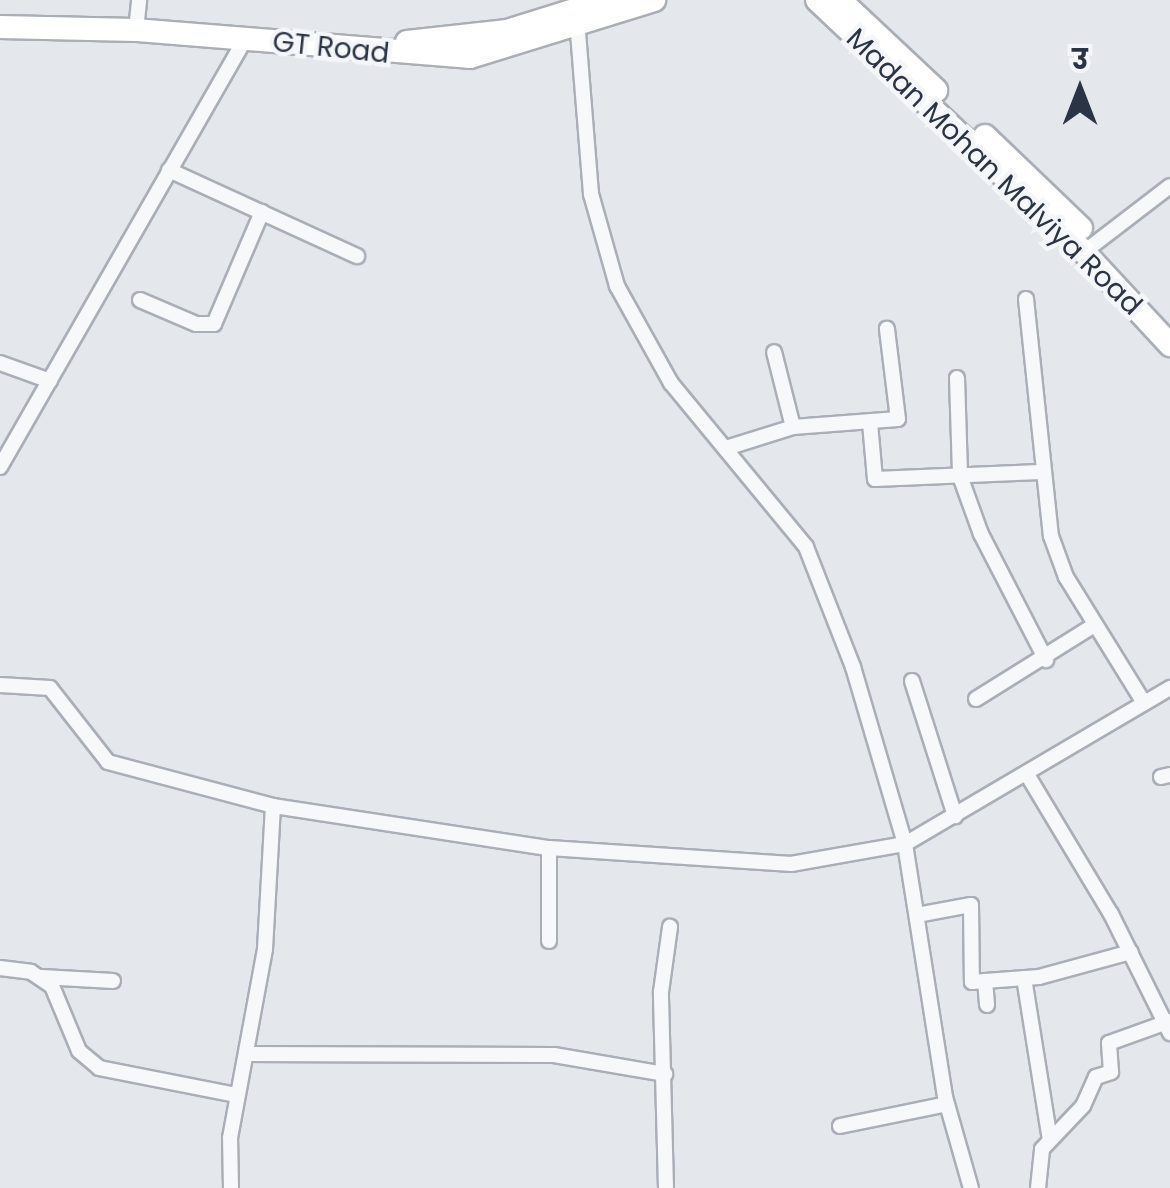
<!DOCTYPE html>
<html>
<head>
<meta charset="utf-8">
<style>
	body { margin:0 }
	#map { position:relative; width:1170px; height:1188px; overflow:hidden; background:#e4e7ec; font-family:Poppins,"Noto Sans Devanagari",sans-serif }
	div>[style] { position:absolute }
	.roads { filter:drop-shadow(2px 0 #a9aeb7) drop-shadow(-2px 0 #a9aeb7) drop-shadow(0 2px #a9aeb7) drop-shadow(0 -2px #a9aeb7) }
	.minor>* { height:14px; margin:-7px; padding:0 7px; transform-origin:7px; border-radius:7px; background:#f7f8fa }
	.trunk>* { height:22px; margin:-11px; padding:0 11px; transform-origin:11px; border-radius:11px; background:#fff }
	span { translate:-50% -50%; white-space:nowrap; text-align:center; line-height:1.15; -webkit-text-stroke:9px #f4f6f9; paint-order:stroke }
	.street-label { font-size:28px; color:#2b3445 }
	.north { position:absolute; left:1030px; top:40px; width:100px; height:100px; -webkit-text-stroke:8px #f4f6f9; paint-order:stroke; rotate:0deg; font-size:28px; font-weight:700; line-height:40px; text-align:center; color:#2b3445 }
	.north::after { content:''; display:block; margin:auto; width:35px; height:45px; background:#2b3445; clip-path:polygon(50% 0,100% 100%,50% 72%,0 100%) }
</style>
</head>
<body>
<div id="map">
	<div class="roads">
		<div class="minor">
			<i style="left:577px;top:20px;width:175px;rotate:85.4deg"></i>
			<i style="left:591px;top:194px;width:96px;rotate:74.2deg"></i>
			<i style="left:617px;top:286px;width:111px;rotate:60.9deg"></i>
			<i style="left:671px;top:383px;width:212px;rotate:50.5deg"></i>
			<i style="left:806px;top:547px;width:129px;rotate:68.6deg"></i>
			<i style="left:853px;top:667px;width:184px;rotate:73.6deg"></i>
			<i style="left:905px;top:844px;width:256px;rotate:81deg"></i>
			<i style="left:945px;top:1097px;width:95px;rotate:74.1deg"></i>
			<i style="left:136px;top:30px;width:30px;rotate:-84deg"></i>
			<i style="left:169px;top:170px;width:207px;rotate:24.6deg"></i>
			<i style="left:1084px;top:252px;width:108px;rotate:-37.5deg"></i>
			<i style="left:1026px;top:299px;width:238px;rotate:84deg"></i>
			<i style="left:1051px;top:536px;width:44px;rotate:69.9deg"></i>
			<i style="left:1066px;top:577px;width:148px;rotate:58.2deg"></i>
			<i style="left:140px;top:300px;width:61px;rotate:23.2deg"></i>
			<i style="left:196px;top:324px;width:18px"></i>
			<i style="left:214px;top:324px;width:122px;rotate:-66.8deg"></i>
			<i style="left:0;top:363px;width:53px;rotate:19.8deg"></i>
			<i style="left:957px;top:378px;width:98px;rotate:88.2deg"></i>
			<i style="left:960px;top:476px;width:62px;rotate:70.1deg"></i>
			<i style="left:981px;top:534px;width:142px;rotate:62.7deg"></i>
			<i style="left:870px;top:423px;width:56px;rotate:84.9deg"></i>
			<i style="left:875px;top:479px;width:165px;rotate:-2.4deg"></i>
			<i style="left:793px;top:427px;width:105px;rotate:-4.4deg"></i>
			<i style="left:898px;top:419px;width:91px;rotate:-97deg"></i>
			<i style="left:726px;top:448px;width:70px;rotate:-17.4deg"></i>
			<i style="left:793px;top:427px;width:77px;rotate:-104.2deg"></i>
			<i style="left:0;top:467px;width:493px;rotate:-60.2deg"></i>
			<i style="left:912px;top:681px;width:142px;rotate:72.3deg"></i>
			<i style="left:0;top:685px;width:50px;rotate:3.4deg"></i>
			<i style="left:50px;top:688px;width:94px;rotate:51.9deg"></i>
			<i style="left:108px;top:762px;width:171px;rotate:14.9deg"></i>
			<i style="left:273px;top:806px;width:279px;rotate:8.7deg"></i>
			<i style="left:549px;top:848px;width:243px;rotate:3.8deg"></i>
			<i style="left:791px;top:864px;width:116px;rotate:-10deg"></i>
			<i style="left:905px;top:844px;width:308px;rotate:-30.5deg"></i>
			<i style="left:976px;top:699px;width:138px;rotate:-32deg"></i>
			<i style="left:1028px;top:776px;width:161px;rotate:59deg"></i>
			<i style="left:1111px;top:914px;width:133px;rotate:63.6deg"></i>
			<i style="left:1161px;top:777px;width:9px;rotate:-13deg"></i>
			<i style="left:917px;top:915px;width:55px;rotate:-10.5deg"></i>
			<i style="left:971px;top:905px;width:77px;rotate:89.3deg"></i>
			<i style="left:972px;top:982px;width:13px;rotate:-4deg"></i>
			<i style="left:985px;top:981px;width:24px;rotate:85deg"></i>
			<i style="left:549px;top:941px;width:93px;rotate:-90deg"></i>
			<i style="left:0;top:968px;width:31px;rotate:7deg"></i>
			<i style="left:31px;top:972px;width:25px;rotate:34deg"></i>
			<i style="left:52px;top:986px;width:70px;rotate:67.4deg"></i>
			<i style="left:79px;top:1051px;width:26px;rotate:40deg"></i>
			<i style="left:99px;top:1068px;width:140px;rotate:11.1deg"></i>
			<i style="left:42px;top:977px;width:71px;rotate:3.2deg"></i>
			<i style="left:1024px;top:978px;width:164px;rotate:80.9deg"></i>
			<i style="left:985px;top:981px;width:54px;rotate:-4.2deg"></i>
			<i style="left:1039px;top:977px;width:95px;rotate:-15.2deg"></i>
			<i style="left:246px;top:1054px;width:308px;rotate:0.2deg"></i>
			<i style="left:554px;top:1055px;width:113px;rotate:9.7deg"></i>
			<i style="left:840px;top:1126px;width:109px;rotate:-11.6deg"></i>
			<i style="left:231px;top:1188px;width:50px;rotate:-91.1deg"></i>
			<i style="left:230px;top:1138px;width:192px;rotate:-79.5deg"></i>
			<i style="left:265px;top:949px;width:143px;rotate:-86.8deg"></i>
			<i style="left:666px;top:1188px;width:196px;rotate:-91.5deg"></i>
			<i style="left:661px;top:992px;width:66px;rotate:-82.1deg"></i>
			<i style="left:1038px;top:1188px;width:39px;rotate:-84deg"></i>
			<i style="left:1042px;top:1149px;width:59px;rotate:-46.4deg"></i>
			<i style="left:1083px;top:1106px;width:32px;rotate:-66deg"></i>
			<i style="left:1096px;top:1077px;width:16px;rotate:-18deg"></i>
			<i style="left:1111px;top:1072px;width:29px;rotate:-94deg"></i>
			<i style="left:1109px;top:1043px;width:65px;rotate:-19.8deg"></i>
		</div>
		<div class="trunk">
			<i style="left:817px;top:0;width:367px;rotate:43.3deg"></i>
			<i style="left:1084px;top:252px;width:127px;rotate:47.2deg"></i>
			<i style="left:840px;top:0;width:132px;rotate:43.2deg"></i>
			<i style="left:0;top:27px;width:136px;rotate:1.3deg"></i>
			<i style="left:136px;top:30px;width:335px;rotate:4.6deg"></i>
			<i style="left:470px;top:57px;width:193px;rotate:-17.2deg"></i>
			<i style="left:407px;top:42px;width:101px;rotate:-6.3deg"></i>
			<i style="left:507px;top:31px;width:104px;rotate:-17.4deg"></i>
			<i style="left:985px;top:136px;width:133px;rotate:43.8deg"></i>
		</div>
	</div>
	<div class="street-label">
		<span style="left:331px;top:48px;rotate:6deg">GT Road</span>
		<span style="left:994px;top:172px;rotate:44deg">Madan Mohan Malviya Road</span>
	</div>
	<div class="north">उ</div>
</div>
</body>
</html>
